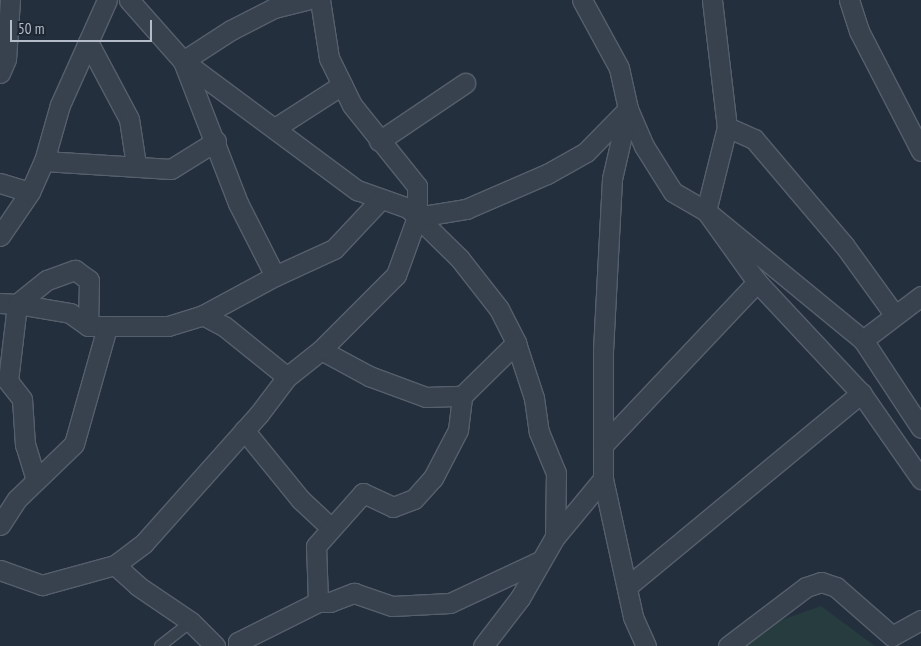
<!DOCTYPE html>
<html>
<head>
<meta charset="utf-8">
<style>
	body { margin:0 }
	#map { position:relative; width:921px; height:646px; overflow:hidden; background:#242f3e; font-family:"PT Sans Narrow",sans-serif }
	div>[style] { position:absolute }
	.green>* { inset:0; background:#263c3f }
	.roads { filter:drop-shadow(1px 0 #565f6c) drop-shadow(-1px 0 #565f6c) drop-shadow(0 1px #565f6c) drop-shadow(0 -1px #565f6c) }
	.lane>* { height:10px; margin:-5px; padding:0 5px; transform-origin:5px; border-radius:5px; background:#38414e }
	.street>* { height:19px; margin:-9.5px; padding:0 9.5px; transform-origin:9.5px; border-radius:9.5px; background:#38414e }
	span { translate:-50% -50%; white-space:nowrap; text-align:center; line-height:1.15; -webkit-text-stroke:4px #1d2633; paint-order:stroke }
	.scale { position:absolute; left:10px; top:20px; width:142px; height:22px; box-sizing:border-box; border:2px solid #b4bcc9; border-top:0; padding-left:6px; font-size:15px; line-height:18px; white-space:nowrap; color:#b4bcc9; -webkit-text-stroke:4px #1d2633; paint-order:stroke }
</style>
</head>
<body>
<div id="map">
	<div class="green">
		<i style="clip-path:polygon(821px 606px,875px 646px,746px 646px,776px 622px)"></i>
	</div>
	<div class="roads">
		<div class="lane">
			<i style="left:160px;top:646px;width:39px;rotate:-38deg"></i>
		</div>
		<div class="street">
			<i style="left:129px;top:0;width:81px;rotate:48.5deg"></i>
			<i style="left:183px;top:61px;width:217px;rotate:36.6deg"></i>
			<i style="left:357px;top:190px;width:54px;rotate:19.4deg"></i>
			<i style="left:408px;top:208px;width:73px;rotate:44.4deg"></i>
			<i style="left:460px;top:259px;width:63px;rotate:52deg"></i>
			<i style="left:499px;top:309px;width:38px;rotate:63deg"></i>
			<i style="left:516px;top:343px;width:58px;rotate:71.9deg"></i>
			<i style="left:534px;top:398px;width:34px;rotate:82deg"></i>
			<i style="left:539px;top:432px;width:44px;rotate:67.5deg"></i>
			<i style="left:556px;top:473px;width:64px;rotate:90.9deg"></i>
			<i style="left:320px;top:0;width:59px;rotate:81.2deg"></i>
			<i style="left:329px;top:58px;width:52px;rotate:63.9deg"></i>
			<i style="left:352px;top:105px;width:104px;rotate:51.3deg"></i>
			<i style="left:417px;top:186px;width:31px;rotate:90deg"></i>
			<i style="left:417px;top:217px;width:50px;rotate:-9.3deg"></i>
			<i style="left:466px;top:209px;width:88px;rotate:-23.4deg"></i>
			<i style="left:547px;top:174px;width:45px;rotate:-29.4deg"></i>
			<i style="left:586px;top:152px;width:60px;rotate:-45.7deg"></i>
			<i style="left:628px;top:109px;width:40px;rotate:66.6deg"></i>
			<i style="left:644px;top:146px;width:54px;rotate:57.8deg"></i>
			<i style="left:673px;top:192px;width:38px;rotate:30deg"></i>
			<i style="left:706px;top:211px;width:87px;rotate:54.3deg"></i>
			<i style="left:757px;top:282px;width:152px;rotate:46.9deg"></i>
			<i style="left:861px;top:393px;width:105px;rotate:55.1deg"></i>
			<i style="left:582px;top:0;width:77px;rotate:61.4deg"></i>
			<i style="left:619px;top:68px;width:42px;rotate:77.6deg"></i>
			<i style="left:628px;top:109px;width:72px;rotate:102.9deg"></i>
			<i style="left:612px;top:179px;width:172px;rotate:93deg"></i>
			<i style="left:603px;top:351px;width:128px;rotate:90deg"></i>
			<i style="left:603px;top:479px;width:141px;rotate:77.7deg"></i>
			<i style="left:633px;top:617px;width:32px;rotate:66deg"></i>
			<i style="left:712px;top:0;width:128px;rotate:83.3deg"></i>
			<i style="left:727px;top:127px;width:87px;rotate:104deg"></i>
			<i style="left:706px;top:211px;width:203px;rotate:39.4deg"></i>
			<i style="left:849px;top:0;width:33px;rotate:72deg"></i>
			<i style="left:859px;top:31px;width:135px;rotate:62.7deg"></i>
			<i style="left:88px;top:42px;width:87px;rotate:62deg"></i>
			<i style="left:129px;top:119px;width:47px;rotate:81.3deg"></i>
			<i style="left:0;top:73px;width:15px;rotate:-67deg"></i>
			<i style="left:6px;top:59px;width:59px;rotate:-86.1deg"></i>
			<i style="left:727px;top:127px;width:30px;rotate:24deg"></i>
			<i style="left:754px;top:139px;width:139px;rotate:49.7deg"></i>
			<i style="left:844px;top:245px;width:85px;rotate:54.1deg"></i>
			<i style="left:275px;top:128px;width:80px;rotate:-32.7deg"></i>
			<i style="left:379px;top:141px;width:104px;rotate:-34deg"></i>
			<i style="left:44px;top:161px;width:127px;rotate:3.6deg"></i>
			<i style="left:171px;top:169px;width:53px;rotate:-31.9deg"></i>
			<i style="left:0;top:183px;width:31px;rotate:17deg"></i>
			<i style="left:0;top:236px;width:53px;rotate:-55.7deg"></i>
			<i style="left:30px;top:192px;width:34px;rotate:-66deg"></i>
			<i style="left:44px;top:161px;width:58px;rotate:-74.1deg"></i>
			<i style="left:60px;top:105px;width:115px;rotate:-65.9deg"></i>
			<i style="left:275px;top:276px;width:82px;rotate:-116.9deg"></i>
			<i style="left:238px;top:203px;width:152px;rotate:-111.2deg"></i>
			<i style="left:183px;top:61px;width:57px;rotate:-32.9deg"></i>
			<i style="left:231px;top:30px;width:48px;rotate:-27.1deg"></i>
			<i style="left:274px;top:8px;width:34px;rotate:-14deg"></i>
			<i style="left:921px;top:296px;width:73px;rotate:142.8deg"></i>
			<i style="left:863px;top:340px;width:105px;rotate:56.6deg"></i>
			<i style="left:0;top:303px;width:17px;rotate:3deg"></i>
			<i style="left:17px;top:304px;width:38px;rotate:-39deg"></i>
			<i style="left:47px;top:280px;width:30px;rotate:-20deg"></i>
			<i style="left:75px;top:270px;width:17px;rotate:36deg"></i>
			<i style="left:89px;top:280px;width:46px;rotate:91.2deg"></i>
			<i style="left:88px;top:326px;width:80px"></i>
			<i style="left:168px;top:326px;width:37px;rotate:-17deg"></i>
			<i style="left:203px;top:315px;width:82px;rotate:-28.4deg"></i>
			<i style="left:275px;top:276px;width:65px;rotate:-24.6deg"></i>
			<i style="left:334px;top:249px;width:69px;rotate:-46.8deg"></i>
			<i style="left:203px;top:315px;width:24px;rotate:28deg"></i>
			<i style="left:224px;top:326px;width:81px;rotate:39deg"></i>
			<i style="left:321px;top:350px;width:55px;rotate:28.4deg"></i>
			<i style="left:369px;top:376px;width:61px;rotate:20.2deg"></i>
			<i style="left:426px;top:397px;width:36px;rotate:-2deg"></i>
			<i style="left:462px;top:396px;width:76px;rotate:-44.5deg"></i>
			<i style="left:244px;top:430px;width:89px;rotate:50.9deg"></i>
			<i style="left:300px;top:499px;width:41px;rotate:43deg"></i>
			<i style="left:604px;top:444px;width:223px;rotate:-46.6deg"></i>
			<i style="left:36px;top:480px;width:37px;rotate:-107deg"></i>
			<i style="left:25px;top:445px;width:46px;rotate:-93.7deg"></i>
			<i style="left:22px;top:399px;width:23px;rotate:-128deg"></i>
			<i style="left:8px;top:381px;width:78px;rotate:-83.3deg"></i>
			<i style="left:17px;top:304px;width:54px;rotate:9.6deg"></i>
			<i style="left:70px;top:313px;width:22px;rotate:36deg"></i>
			<i style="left:0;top:525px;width:31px;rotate:-57deg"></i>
			<i style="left:17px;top:499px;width:79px;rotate:-44deg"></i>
			<i style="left:74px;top:444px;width:122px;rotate:-74.2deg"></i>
			<i style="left:115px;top:565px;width:31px;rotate:42deg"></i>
			<i style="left:138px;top:586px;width:64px;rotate:34.2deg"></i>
			<i style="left:191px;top:622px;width:34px;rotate:45deg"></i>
			<i style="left:0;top:570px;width:45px;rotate:19.7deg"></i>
			<i style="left:42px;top:585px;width:76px;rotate:-15.3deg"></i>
			<i style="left:115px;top:565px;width:36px;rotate:-37deg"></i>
			<i style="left:144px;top:543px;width:173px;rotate:-48.3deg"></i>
			<i style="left:259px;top:414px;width:46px;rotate:-52.9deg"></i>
			<i style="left:287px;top:377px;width:43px;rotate:-38.5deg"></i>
			<i style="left:321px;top:350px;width:106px;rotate:-45deg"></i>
			<i style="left:396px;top:275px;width:62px;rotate:-70.1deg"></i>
			<i style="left:628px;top:586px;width:303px;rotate:-39.6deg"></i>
			<i style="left:318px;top:602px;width:56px;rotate:-92deg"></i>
			<i style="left:316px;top:546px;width:71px;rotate:-48.4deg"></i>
			<i style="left:363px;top:493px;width:33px;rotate:25deg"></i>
			<i style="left:393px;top:507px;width:22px;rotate:-21deg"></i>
			<i style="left:414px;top:499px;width:28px;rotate:-48deg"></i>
			<i style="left:433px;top:478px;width:54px;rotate:-62.5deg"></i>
			<i style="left:458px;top:430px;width:34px;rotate:-83deg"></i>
			<i style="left:238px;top:646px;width:4px;rotate:-90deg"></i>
			<i style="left:238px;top:642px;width:89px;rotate:-26.6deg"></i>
			<i style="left:318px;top:602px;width:12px"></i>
			<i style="left:330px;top:602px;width:26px;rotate:-21deg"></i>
			<i style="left:354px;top:593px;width:40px;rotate:18.9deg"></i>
			<i style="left:392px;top:606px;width:58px;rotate:-3deg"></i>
			<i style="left:450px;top:603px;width:99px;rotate:-25deg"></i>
			<i style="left:483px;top:646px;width:61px;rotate:-52.4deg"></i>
			<i style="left:520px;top:598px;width:70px;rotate:-60.2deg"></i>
			<i style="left:555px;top:537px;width:75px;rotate:-50.4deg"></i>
			<i style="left:728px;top:646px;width:98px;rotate:-37.1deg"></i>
			<i style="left:806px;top:587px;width:16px;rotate:-18deg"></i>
			<i style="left:821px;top:582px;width:16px;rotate:18deg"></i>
			<i style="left:836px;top:587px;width:74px;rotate:41.2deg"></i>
			<i style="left:892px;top:636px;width:33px;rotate:-29deg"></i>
		</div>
	</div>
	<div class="scale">50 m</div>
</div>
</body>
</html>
